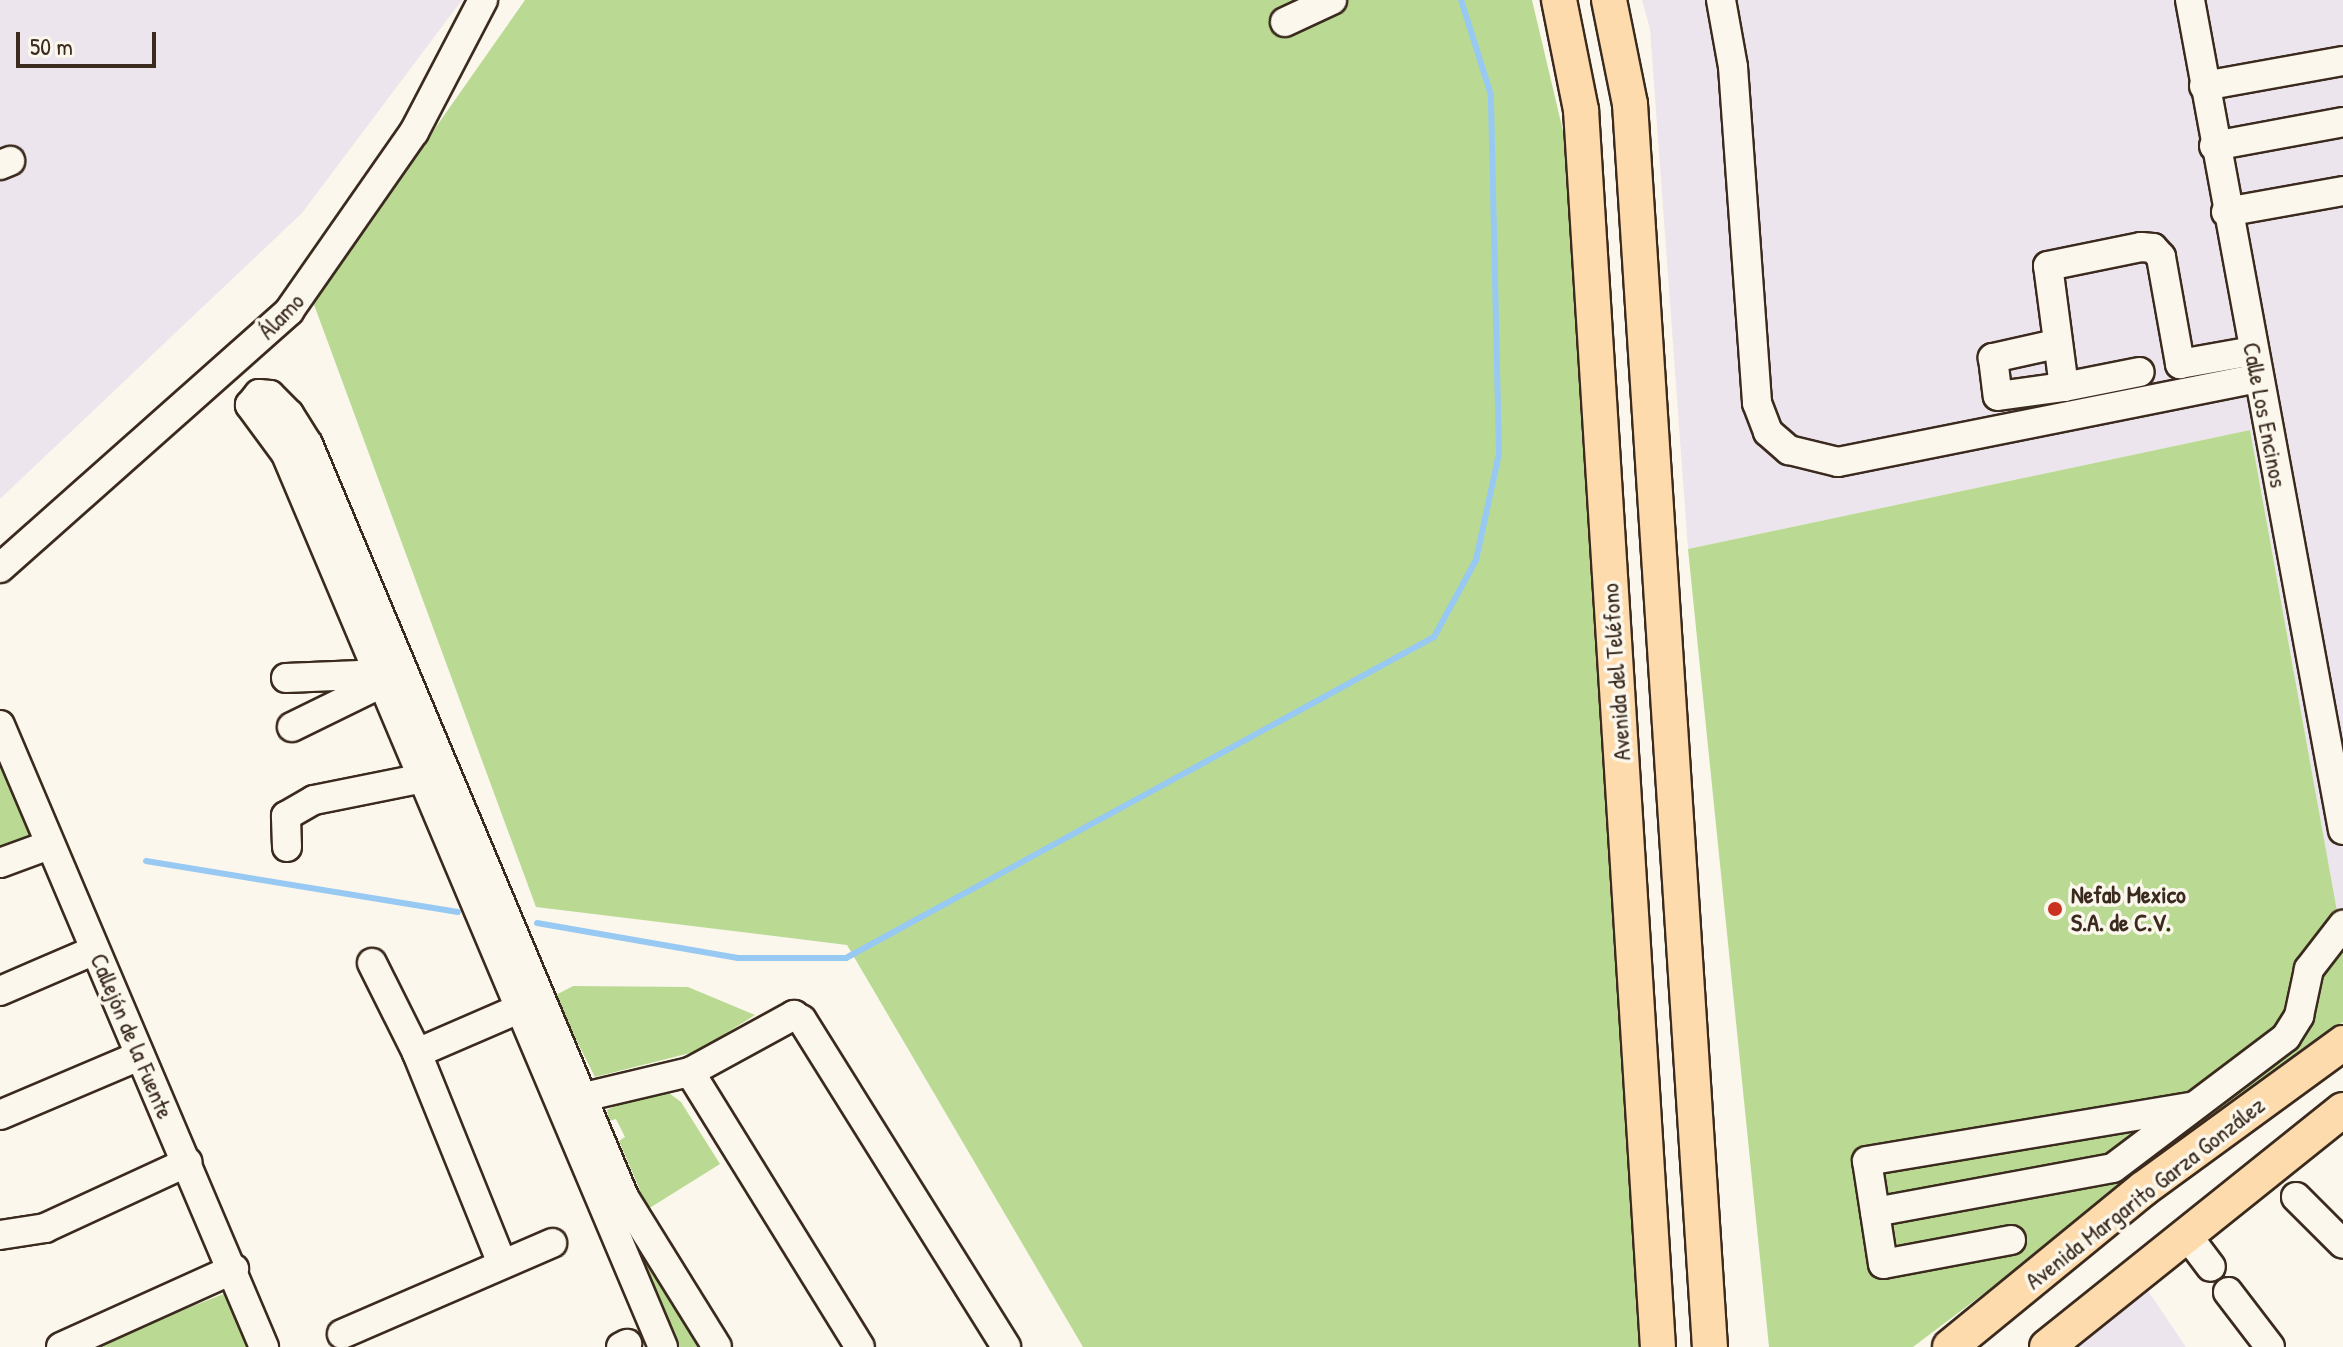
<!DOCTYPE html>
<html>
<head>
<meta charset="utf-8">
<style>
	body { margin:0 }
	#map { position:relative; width:2343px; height:1347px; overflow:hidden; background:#fbf7ec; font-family:"Patrick Hand",sans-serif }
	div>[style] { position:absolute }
	.built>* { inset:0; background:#ece5ed }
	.green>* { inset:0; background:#bada93 }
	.stream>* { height:6px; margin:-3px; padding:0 3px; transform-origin:3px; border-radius:3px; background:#97c9f3 }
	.roads { filter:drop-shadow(2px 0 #3b2a1e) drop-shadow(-2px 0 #3b2a1e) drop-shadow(0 2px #3b2a1e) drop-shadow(0 -2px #3b2a1e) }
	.minor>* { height:28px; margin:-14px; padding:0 14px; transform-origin:14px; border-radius:14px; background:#fbf7ec }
	.major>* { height:34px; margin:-17px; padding:0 17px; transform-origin:17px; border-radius:17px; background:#fedbac }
	.dots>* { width:22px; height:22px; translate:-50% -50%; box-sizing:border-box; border:4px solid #fbf7ec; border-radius:50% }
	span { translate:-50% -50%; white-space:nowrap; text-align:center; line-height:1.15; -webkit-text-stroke:7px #fbf7ec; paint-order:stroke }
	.street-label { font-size:24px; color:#3b2a1e }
	.poi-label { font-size:24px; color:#3b2a1e; font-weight:700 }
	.left { translate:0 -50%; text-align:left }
	.scale { position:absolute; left:16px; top:32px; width:140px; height:36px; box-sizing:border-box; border:4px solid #3b2a1e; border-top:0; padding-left:10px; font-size:24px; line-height:28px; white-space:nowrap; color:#3b2a1e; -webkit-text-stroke:6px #fbf7ec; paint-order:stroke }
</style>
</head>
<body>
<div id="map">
	<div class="built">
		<i style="clip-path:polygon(0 0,462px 0,302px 213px,0 499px)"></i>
		<i style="clip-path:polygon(1642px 0,2343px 0,2343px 944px,2250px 430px,1688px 549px,1650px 29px)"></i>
		<i style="clip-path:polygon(2146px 1288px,2186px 1347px,2074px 1347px)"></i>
	</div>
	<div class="green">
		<i style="clip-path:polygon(525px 0,1532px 0,1563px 131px,1604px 607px,1644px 1347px,1083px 1347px,847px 945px,536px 907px,309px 291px,344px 258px)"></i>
		<i style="clip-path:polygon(2250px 430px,2343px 944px,2343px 1022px,1913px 1347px,1769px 1347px,1688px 549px)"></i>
		<i style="clip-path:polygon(0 752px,35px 837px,0 851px)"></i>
		<i style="clip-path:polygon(573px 986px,688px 987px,755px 1015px,698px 1051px,595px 1077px,554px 996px)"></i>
		<i style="clip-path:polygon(669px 1093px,681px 1102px,720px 1164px,648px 1209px,619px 1141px,625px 1137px,616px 1119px,609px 1121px,607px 1110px,628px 1100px)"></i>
		<i style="clip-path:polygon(585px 1116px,707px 1347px,671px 1347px)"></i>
		<i style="clip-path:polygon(226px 1293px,249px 1347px,89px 1347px)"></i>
	</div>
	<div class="stream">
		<i style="left:146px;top:861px;width:316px;rotate:9.3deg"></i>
		<i style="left:537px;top:923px;width:204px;rotate:9.9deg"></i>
		<i style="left:738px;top:958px;width:108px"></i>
		<i style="left:846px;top:958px;width:670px;rotate:-28.63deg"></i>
		<i style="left:1434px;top:637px;width:88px;rotate:-61.4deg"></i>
		<i style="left:1476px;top:560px;width:108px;rotate:-77.8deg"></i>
		<i style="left:1499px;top:454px;width:359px;rotate:-91.3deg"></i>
		<i style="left:1491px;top:95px;width:100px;rotate:-107.5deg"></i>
	</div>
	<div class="roads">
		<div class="minor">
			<i style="left:1721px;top:0;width:68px;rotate:79.8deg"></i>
			<i style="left:1733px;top:67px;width:337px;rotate:85.9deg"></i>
			<i style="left:1757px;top:403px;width:31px;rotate:69deg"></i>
			<i style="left:1768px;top:432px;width:28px;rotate:41deg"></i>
			<i style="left:1789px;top:450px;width:50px;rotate:13.8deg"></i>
			<i style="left:1838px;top:462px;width:428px;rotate:-11.3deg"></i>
			<i style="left:2190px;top:0;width:844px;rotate:79.56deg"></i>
			<i style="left:1285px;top:22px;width:52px;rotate:-25.1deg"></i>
			<i style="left:2204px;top:86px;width:141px;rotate:-10.2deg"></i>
			<i style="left:2214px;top:146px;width:131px;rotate:-10.5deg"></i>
			<i style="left:0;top:165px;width:11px;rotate:-22deg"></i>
			<i style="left:2226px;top:212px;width:119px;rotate:-10.2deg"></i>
			<i style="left:2056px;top:344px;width:65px;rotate:167.5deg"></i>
			<i style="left:1993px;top:358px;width:38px;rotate:83deg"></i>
			<i style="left:1998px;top:396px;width:67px;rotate:-7.8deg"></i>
			<i style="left:2064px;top:387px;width:122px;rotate:-97.5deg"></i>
			<i style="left:2048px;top:266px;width:95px;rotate:-11.5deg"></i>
			<i style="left:2141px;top:247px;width:12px;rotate:5deg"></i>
			<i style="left:2153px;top:248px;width:12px;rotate:48deg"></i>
			<i style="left:2161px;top:257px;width:109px;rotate:79.9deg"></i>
			<i style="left:2180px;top:364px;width:74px;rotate:-10.1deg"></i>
			<i style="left:2064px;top:387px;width:77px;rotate:-11.2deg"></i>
			<i style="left:0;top:568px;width:387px;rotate:-41.6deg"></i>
			<i style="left:289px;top:311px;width:218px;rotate:-55.1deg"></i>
			<i style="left:414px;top:132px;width:149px;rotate:-62.4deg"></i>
			<i style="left:286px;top:678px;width:74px;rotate:-2.3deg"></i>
			<i style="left:360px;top:675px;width:17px;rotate:45deg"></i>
			<i style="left:0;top:725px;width:676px;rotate:67deg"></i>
			<i style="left:292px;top:727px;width:118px;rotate:-26.1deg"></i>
			<i style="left:287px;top:847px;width:31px;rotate:-92deg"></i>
			<i style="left:286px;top:816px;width:32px;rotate:-30deg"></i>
			<i style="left:314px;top:800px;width:132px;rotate:-11.4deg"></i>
			<i style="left:0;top:863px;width:52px;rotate:-20.2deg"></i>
			<i style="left:372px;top:963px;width:101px;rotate:63.4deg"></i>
			<i style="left:417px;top:1053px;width:227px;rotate:68deg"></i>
			<i style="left:0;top:991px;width:103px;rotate:-23.3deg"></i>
			<i style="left:417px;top:1053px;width:113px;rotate:-23.4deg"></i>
			<i style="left:690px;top:1072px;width:323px;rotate:58.3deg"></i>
			<i style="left:584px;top:1097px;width:109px;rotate:-13.3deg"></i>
			<i style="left:690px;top:1072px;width:119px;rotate:-28.7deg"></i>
			<i style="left:794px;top:1015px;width:9px;rotate:32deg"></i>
			<i style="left:802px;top:1020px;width:385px;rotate:58deg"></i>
			<i style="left:0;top:1115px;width:151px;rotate:-23deg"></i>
			<i style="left:2296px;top:1197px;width:66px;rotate:45deg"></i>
			<i style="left:1875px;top:1212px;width:242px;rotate:-10.5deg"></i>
			<i style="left:2113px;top:1168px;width:217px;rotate:-37.1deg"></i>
			<i style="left:2286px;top:1037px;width:25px;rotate:-58deg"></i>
			<i style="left:2299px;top:1016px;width:48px;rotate:-78deg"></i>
			<i style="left:2309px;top:969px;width:56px;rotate:-52.3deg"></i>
			<i style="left:2186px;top:1234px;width:41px;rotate:52.9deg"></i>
			<i style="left:0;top:1235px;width:46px;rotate:-8.8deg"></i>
			<i style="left:45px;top:1228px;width:157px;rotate:-24.8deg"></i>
			<i style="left:2011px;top:1240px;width:130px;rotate:169.4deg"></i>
			<i style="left:1883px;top:1264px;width:104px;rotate:-98.8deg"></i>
			<i style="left:1867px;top:1161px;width:328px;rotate:-9.5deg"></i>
			<i style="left:2228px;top:1292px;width:69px;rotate:52.6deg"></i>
			<i style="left:342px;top:1334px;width:229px;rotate:-23.4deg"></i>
			<i style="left:61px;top:1347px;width:190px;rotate:-24.3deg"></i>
			<i style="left:621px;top:1347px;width:7px;rotate:-27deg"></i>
			<i style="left:663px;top:1347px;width:969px;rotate:-112.89deg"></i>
			<i style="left:286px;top:454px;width:61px;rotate:-126.3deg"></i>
			<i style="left:250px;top:405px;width:14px;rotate:-51deg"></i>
			<i style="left:259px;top:394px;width:11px;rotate:5deg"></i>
			<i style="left:270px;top:395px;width:27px;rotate:45deg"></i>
			<i style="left:289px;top:414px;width:36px;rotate:58deg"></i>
			<i style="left:308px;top:444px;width:817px;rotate:67.23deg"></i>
			<i style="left:624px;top:1197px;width:176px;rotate:58.2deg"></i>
		</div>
		<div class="major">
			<i style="left:1559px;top:0;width:112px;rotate:78.7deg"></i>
			<i style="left:1581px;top:110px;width:1239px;rotate:86.44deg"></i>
			<i style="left:1609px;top:0;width:106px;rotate:78.6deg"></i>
			<i style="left:1630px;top:104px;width:1246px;rotate:86.32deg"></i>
			<i style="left:1950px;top:1347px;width:249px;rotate:-39.3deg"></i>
			<i style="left:2143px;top:1189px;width:248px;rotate:-36.1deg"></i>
			<i style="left:2047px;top:1347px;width:379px;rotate:-38.7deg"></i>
		</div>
	</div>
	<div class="dots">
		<i style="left:2055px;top:909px;background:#c8321e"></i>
	</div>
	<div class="street-label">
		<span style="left:281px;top:316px;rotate:-46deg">Álamo</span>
		<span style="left:2265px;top:415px;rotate:79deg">Calle Los Encinos</span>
		<span style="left:1616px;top:672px;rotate:-94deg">Avenida del Teléfono</span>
		<span style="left:132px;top:1036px;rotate:67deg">Callejón de la Fuente</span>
		<span style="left:2145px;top:1193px;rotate:-38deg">Avenida Margarito Garza González</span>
	</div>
	<div class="poi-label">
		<span class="left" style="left:2071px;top:909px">Nefab Mexico<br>S.A. de C.V.</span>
	</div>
	<div class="scale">50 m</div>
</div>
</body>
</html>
